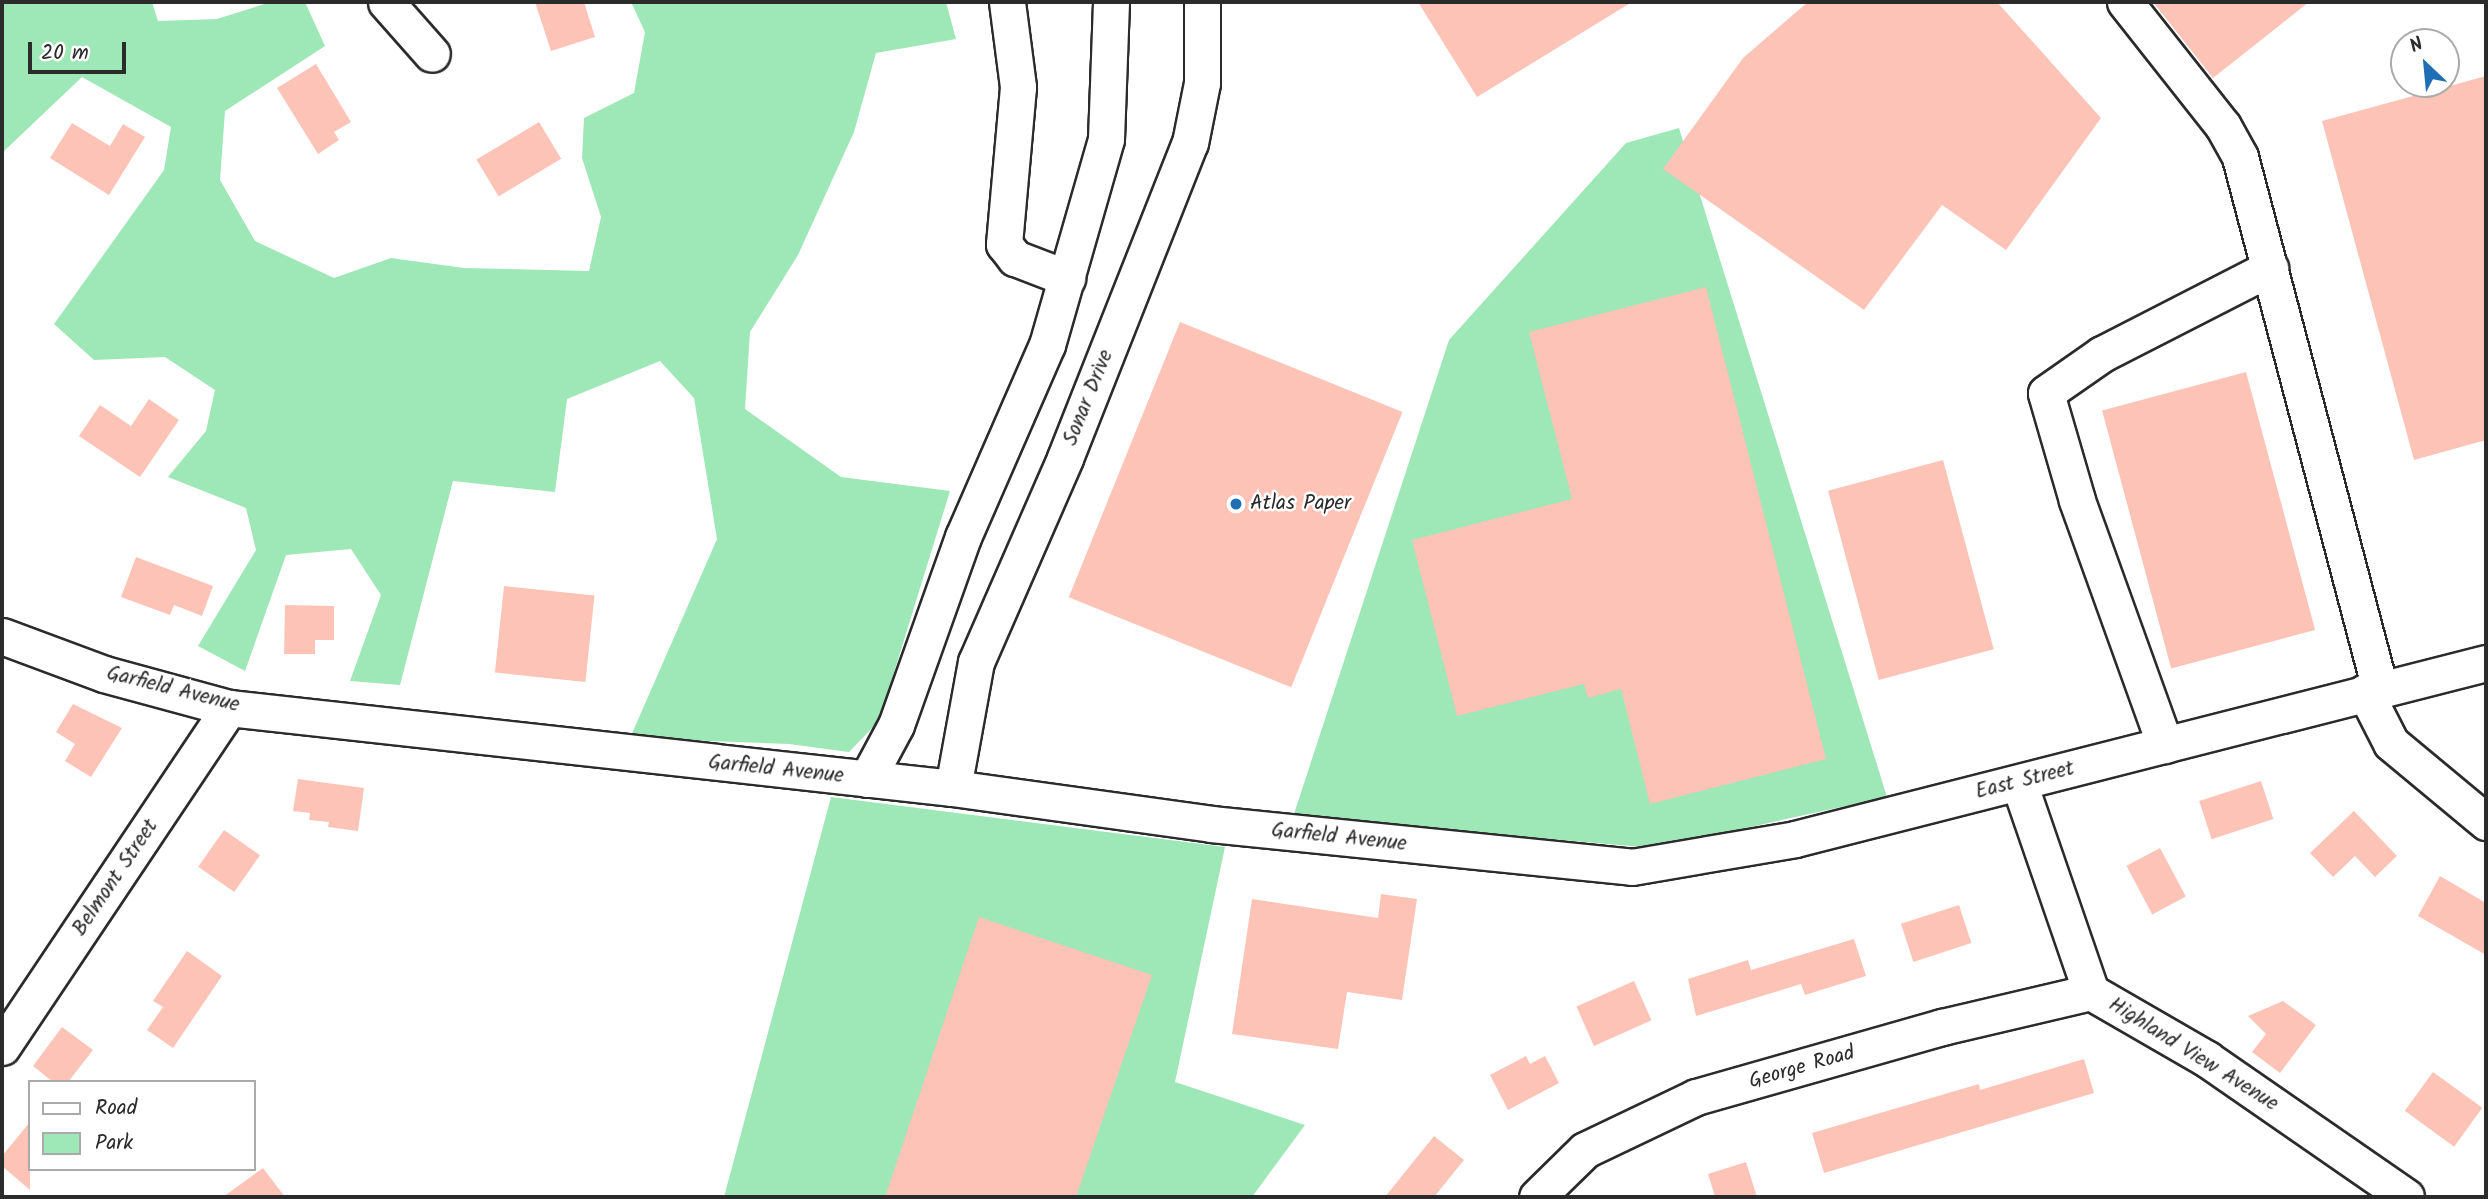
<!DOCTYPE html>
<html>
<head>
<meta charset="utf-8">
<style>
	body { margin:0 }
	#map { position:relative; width:2488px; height:1199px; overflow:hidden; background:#fff; font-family:Kalam,sans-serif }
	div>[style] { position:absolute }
	.green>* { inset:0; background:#9ee7b6 }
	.building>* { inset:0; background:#fec3b7; transform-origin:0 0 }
	.roads { filter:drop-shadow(2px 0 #2b2b2b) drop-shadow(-2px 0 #2b2b2b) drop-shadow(0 2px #2b2b2b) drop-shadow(0 -2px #2b2b2b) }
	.minor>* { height:35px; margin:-17.5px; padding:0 17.5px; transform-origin:17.5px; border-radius:17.5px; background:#fff }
	.dots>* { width:19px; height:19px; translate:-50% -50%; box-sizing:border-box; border:4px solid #fff; border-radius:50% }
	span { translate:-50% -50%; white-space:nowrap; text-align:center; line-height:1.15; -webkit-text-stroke:5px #fff; paint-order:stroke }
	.street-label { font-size:21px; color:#2b2b2b }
	.poi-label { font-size:21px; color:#2b2b2b }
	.left { translate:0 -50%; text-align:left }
	.frame { position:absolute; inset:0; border:4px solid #2b2b2b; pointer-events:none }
	.legend { position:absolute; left:28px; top:1080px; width:228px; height:91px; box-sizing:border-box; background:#fff; border:2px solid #aaa; margin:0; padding:9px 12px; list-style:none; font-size:21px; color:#2b2b2b }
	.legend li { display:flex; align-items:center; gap:14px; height:35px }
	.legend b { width:35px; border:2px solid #aaa }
	.north { position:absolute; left:2390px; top:28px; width:70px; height:70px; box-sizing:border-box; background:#fff; border:2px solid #aaa; border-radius:50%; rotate:334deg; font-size:19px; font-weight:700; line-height:28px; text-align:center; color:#2b2b2b }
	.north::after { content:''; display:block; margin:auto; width:24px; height:32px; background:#1f6fb2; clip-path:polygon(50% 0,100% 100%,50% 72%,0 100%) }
	.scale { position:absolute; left:28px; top:42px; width:98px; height:32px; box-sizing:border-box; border:4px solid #2b2b2b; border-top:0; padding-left:9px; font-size:21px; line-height:24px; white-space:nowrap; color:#2b2b2b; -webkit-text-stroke:5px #fff; paint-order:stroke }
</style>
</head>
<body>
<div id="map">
	<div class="green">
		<i style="clip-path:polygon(2px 2px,152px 2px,158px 21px,217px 19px,271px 2px,305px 2px,325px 46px,225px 111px,220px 180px,255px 241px,334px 278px,391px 258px,464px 268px,589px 271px,601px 217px,582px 158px,584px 118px,634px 93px,645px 32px,631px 2px,946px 2px,956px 39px,876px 53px,854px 132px,798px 255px,750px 332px,745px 409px,841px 477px,950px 491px,879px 721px,849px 752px,789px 744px,630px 738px,717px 539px,694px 398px,660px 361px,567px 399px,555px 492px,453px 481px,400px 685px,350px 681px,381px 595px,351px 549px,286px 555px,245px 671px,198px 646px,256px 550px,246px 508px,168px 477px,206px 431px,215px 390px,165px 357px,94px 360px,54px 324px,164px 170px,171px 127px,82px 77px,2px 153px)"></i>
		<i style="clip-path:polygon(1679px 128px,1887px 797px,1654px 848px,1293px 817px,1449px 340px,1626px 143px)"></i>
		<i style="clip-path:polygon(831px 797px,1225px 847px,1175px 1082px,1305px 1125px,1252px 1197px,724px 1197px)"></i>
	</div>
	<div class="building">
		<i style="clip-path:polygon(535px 2px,584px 2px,595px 37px,551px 51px)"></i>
		<i style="clip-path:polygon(1418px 2px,1632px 2px,1477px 97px)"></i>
		<i style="clip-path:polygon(1808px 2px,1997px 2px,2101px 118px,2006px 250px,1942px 205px,1864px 310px,1663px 169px,1743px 58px)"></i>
		<i style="clip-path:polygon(2153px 2px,2309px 2px,2213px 78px)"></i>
		<i style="clip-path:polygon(316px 64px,351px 122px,334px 132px,339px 140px,318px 154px,277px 88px)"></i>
		<i style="clip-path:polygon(2486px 76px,2486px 440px,2414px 460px,2322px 121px)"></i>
		<i style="left:539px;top:122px;width:43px;height:73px;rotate:59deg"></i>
		<i style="clip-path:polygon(72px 123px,110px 146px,123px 124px,145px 137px,109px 195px,50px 158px)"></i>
		<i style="clip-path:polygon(1706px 287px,1826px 759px,1650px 804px,1621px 689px,1588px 698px,1584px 684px,1457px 716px,1412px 540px,1572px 499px,1529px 332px)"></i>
		<i style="left:1180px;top:322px;width:240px;height:297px;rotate:22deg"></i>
		<i style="left:2246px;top:372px;width:267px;height:149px;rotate:75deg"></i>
		<i style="clip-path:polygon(149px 399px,179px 420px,140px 477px,79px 436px,100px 405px,131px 426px)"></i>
		<i style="left:1943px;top:460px;width:196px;height:119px;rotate:75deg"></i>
		<i style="clip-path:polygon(136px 557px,213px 586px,202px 616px,174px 605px,170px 615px,121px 597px)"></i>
		<i style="left:504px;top:586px;width:91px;height:87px;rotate:6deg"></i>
		<i style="clip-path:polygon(285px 605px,334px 606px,334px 640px,315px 640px,315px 654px,284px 654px)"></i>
		<i style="clip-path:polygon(73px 704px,122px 728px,91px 777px,65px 761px,75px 744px,56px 732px)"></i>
		<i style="clip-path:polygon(298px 779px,364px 788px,358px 831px,328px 827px,329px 822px,309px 820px,310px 813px,293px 811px)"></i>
		<i style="left:2261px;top:781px;width:40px;height:65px;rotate:72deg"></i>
		<i style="clip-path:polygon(2354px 811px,2397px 856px,2375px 877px,2355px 856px,2333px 877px,2310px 853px)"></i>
		<i style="left:224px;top:830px;width:44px;height:45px;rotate:35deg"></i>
		<i style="left:2160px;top:848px;width:55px;height:38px;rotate:62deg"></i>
		<i style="clip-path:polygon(2440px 876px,2486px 903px,2486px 955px,2418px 916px)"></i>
		<i style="clip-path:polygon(1381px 894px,1417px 899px,1402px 1000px,1347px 992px,1338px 1049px,1232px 1034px,1252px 899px,1378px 918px)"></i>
		<i style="left:1959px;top:905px;width:40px;height:61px;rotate:72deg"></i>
		<i style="clip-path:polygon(979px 917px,1152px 975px,1076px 1197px,885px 1197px)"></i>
		<i style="clip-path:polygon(1854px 939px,1866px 976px,1805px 995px,1801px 984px,1696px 1016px,1688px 979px,1748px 960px,1751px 970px)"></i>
		<i style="clip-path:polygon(187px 951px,222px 976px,173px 1048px,147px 1030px,163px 1007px,153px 1001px)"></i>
		<i style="left:1634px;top:981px;width:43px;height:63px;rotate:66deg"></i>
		<i style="clip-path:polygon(2283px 1001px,2316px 1025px,2280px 1073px,2252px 1052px,2266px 1034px,2248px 1016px)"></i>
		<i style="clip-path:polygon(62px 1027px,93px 1050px,68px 1082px,53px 1082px,33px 1066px)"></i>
		<i style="clip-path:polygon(1526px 1056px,1530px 1064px,1545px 1056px,1559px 1083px,1508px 1110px,1490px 1075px)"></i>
		<i style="clip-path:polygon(2084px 1059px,2094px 1093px,1824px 1173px,1812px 1133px,1979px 1084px,1980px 1090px)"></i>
		<i style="left:2433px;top:1072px;width:61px;height:48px;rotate:36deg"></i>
		<i style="clip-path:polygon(30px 1122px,30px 1190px,2px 1166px,2px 1156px)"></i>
		<i style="clip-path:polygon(1434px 1136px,1464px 1160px,1434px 1197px,1385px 1197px)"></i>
		<i style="clip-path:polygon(1746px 1162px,1757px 1197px,1715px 1197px,1708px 1174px)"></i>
		<i style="clip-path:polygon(263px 1168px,285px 1197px,223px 1197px)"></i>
	</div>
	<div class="roads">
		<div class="minor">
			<i style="left:386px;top:2px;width:69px;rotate:48.5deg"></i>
			<i style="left:1007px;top:2px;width:86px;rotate:82.6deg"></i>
			<i style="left:1018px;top:87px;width:158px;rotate:95.1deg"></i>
			<i style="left:1004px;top:244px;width:18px;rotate:52deg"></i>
			<i style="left:1015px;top:258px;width:56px;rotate:21deg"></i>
			<i style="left:2125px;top:2px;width:158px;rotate:51.7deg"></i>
			<i style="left:2223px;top:126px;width:35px;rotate:61deg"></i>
			<i style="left:2240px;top:157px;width:550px;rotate:75.26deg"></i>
			<i style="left:2px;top:636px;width:109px;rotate:20.4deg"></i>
			<i style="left:104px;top:674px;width:130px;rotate:15.2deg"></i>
			<i style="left:229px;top:708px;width:728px;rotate:6.31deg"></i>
			<i style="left:953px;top:788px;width:260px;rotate:7.9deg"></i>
			<i style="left:1211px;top:824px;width:423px;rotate:5.8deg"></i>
			<i style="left:1632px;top:867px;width:165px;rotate:-9.7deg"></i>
			<i style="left:1795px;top:839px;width:713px;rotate:-14.29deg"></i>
			<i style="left:2365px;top:692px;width:57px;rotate:63deg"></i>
			<i style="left:2391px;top:743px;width:124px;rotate:39.7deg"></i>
			<i style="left:2165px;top:745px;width:260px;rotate:-109.8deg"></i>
			<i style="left:2077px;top:500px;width:111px;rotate:-106.2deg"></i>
			<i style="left:2046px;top:393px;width:68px;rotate:-34.9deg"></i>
			<i style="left:2102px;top:354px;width:189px;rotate:-27.1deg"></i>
			<i style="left:867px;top:779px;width:61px;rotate:-61.8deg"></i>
			<i style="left:896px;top:725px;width:200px;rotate:-70.4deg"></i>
			<i style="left:963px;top:537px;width:210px;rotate:-66.4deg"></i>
			<i style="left:1047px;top:345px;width:214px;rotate:-74deg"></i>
			<i style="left:1106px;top:139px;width:137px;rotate:-87.9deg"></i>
			<i style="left:2019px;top:783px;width:221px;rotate:71deg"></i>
			<i style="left:2091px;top:992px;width:134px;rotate:30deg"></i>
			<i style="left:2207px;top:1059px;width:242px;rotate:34.7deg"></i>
			<i style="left:953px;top:788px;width:128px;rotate:-79.7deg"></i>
			<i style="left:976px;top:662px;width:223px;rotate:-66.4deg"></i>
			<i style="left:1065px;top:458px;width:339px;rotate:-68.4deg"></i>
			<i style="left:1190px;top:143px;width:61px;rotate:-78.7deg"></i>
			<i style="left:1202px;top:83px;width:81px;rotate:-90deg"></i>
			<i style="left:2px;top:1047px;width:408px;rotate:-56.2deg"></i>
			<i style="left:1537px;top:1197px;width:67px;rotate:-44.4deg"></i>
			<i style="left:1585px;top:1150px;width:123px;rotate:-25.5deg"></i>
			<i style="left:1696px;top:1097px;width:256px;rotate:-15.9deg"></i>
			<i style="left:1942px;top:1027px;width:153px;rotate:-13.2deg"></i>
		</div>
	</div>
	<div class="dots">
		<i style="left:1236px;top:504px;background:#1f6fb2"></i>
	</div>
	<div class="street-label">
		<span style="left:1089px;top:398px;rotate:-68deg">Sonar Drive</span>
		<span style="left:173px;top:690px;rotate:14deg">Garfield Avenue</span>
		<span style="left:776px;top:770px;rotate:6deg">Garfield Avenue</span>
		<span style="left:2025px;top:781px;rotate:-14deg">East Street</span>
		<span style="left:1339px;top:838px;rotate:6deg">Garfield Avenue</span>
		<span style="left:116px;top:878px;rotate:-56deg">Belmont Street</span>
		<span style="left:2193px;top:1055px;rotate:32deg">Highland View Avenue</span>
		<span style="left:1802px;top:1068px;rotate:-16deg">George Road</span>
	</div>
	<div class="poi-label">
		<span class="left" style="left:1250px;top:504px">Atlas Paper</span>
	</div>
	<div class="frame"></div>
	<ul class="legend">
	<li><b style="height:9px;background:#fff"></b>Road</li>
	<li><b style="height:19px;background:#9ee7b6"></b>Park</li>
	</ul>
	<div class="north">N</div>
	<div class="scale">20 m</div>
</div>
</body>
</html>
